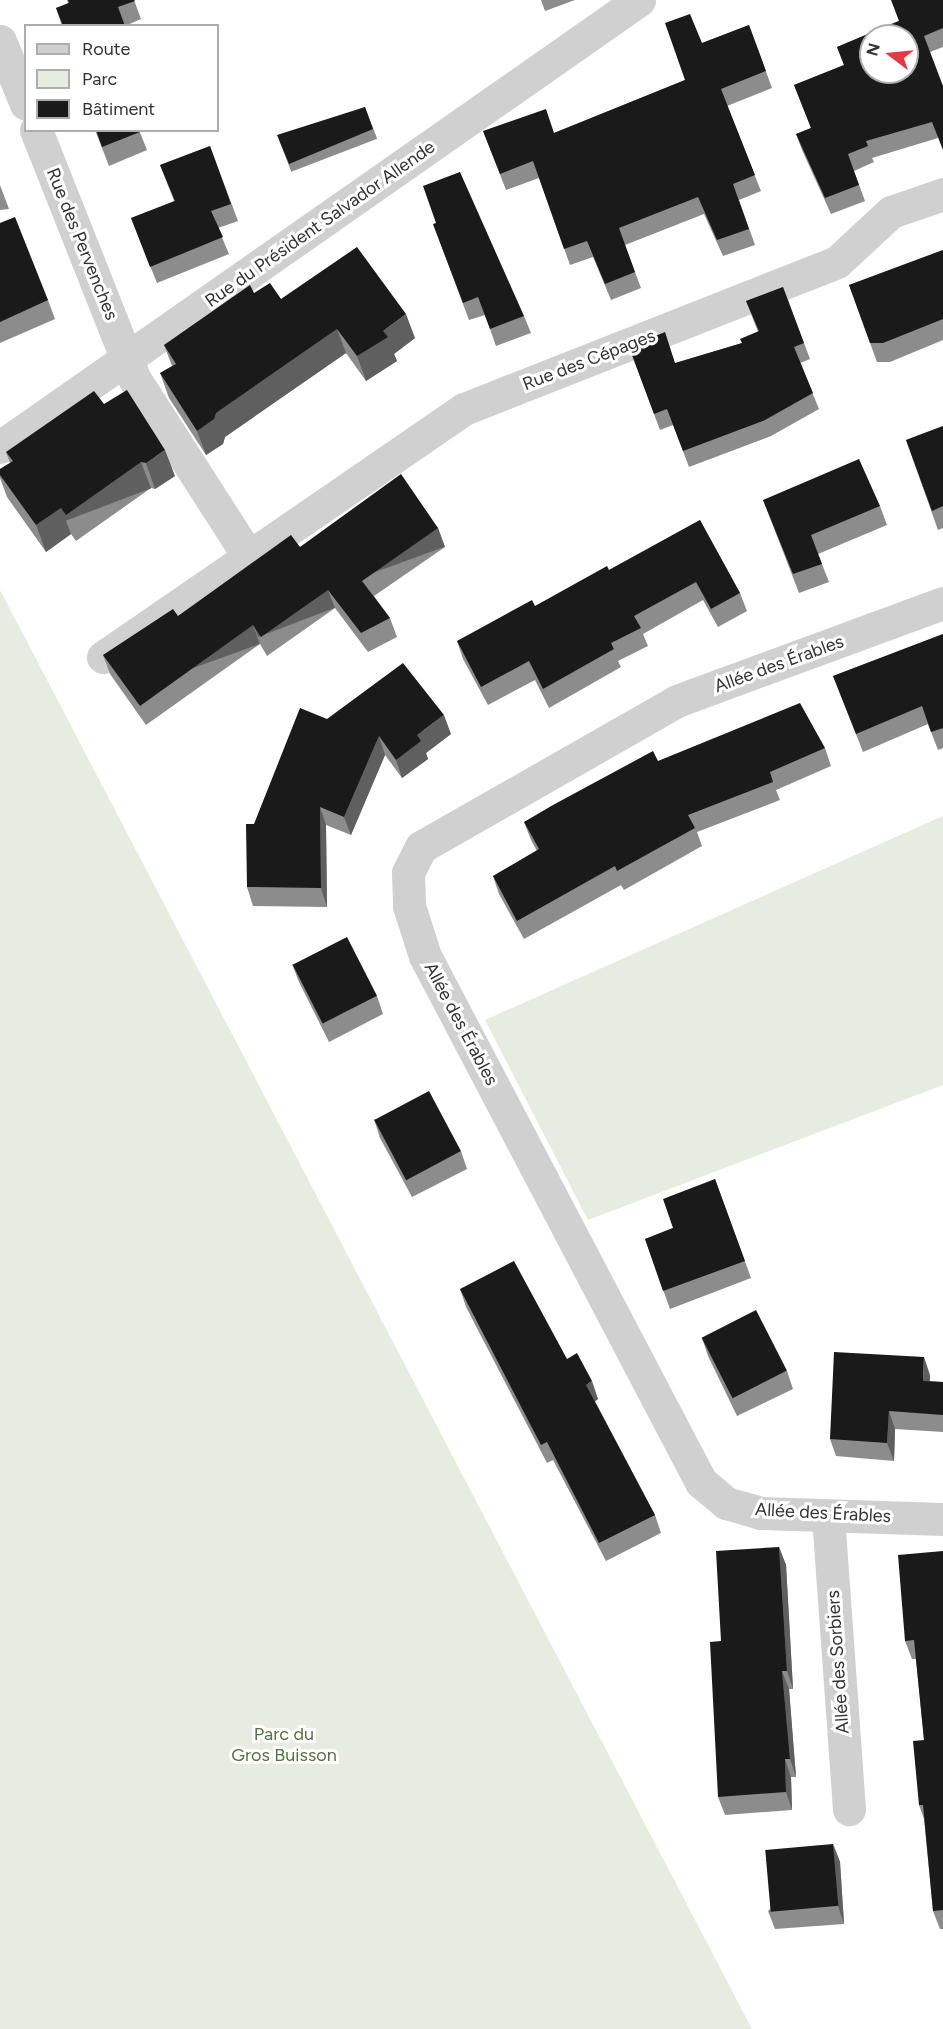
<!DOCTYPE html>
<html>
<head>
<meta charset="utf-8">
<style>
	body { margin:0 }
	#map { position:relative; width:943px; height:2029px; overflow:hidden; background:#fff; font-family:Figtree,sans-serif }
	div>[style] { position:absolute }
	.green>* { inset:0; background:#e6ecdf }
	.street>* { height:33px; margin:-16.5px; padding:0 16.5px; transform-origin:16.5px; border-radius:16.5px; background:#d0d0d0 }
	.wall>* { inset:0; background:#8c8c8c; transform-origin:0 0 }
	.shaded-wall>* { inset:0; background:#5f5f5f; transform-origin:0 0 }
	.building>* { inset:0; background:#1a1a1a; transform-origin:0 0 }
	span { translate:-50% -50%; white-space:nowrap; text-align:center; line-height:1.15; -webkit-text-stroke:6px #fff; paint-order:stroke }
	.street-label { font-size:18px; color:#333 }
	.park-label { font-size:18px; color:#56703f }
	.legend { position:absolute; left:24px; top:24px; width:195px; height:108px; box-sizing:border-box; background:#fff; border:2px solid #adadad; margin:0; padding:8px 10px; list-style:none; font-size:18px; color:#333 }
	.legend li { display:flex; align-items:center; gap:12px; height:30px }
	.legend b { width:30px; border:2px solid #adadad }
	.north { position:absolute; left:859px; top:24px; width:60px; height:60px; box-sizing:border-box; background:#fff; border:2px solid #adadad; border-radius:50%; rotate:286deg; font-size:16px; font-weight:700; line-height:24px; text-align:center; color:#333 }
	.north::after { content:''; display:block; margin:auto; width:21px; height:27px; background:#e63946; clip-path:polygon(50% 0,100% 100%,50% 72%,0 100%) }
</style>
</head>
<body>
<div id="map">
	<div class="green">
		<i style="clip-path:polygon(0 590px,752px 2029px,0 2029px)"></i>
		<i style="clip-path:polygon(943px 816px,943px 1085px,588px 1220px,485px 1020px)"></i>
	</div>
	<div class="street">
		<i style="left:0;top:41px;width:68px;rotate:67.6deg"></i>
		<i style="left:36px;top:130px;width:267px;rotate:68.4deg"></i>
		<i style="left:134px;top:378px;width:213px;rotate:57.3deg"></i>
		<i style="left:0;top:447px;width:780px;rotate:-34.97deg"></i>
		<i style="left:943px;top:603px;width:283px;rotate:159.8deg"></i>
		<i style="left:677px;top:701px;width:295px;rotate:150.3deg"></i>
		<i style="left:421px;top:847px;width:29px;rotate:117deg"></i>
		<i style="left:408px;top:873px;width:33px;rotate:88deg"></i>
		<i style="left:409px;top:906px;width:52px;rotate:72.3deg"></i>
		<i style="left:425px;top:956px;width:594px;rotate:62.31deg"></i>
		<i style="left:701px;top:1482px;width:33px;rotate:40deg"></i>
		<i style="left:726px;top:1503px;width:35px;rotate:16deg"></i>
		<i style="left:760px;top:1513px;width:183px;rotate:1.9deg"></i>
		<i style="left:103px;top:657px;width:438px;rotate:-34.5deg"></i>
		<i style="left:464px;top:409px;width:401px;rotate:-21.5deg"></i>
		<i style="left:837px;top:262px;width:74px;rotate:-42.8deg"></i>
		<i style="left:891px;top:212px;width:55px;rotate:-19.1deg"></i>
		<i style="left:828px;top:1516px;width:294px;rotate:85.9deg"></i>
	</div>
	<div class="wall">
		<i style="clip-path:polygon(67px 0,134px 0,141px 19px,125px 26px,62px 26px,56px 8px,68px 3px)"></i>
		<i style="clip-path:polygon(541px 0,575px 0,545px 11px)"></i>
		<i style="clip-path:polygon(943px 0,943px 47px,930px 52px,938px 138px,872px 158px,874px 162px,854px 171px,865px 201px,831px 214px,802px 150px,796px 134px,811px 128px,794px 85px,844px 65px,837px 47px,898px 21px)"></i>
		<i style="clip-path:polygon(749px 25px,772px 88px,727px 106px,761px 191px,739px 200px,755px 245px,723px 256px,704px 214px,625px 245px,641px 288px,611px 300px,593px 257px,570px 265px,539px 178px,506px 190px,483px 131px,554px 133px,685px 80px,702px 43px)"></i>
		<i style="left:365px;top:107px;width:34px;height:92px;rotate:69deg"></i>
		<i style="clip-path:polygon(95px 130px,139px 130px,147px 150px,109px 166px)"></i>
		<i style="clip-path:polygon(210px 146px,238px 221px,218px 228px,229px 254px,157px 283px,131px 218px,174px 201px,160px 165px)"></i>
		<i style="clip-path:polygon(0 185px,9px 209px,0 210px)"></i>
		<i style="clip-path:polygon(0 223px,48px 300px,55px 319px,0 343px)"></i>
		<i style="clip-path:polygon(433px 224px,524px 316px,531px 333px,496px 346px,485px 315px,469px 320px)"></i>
		<i style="clip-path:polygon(943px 250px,943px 340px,890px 362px,877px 362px,849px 285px)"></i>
		<i style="clip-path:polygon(783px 287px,810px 359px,800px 363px,819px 409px,771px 436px,689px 467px,673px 425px,660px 430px,629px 347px,676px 363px,742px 343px,758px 332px,746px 301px)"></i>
		<i style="clip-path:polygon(254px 293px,281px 299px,415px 338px,394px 354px,397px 361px,366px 381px,346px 353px,225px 437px,223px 444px,206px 455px,169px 398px,160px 373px,172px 366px,164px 345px)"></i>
		<i style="clip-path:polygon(104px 404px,175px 476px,155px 489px,151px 488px,76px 541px,71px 534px,46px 552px,7px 497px,0 478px,0 469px,10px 463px,6px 452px)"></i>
		<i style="clip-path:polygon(943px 426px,943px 528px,938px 530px,906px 440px)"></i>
		<i style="clip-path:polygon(763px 500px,880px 506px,887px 525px,818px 554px,829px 582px,799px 593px)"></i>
		<i style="clip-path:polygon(700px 520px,740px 593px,747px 611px,718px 627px,703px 600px,643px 634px,648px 646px,618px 661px,621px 667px,549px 708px,535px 680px,488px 705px,463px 659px,457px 641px,535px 606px,609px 570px)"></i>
		<i style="clip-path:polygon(438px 528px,445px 547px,374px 596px,390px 618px,397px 637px,368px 652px,335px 608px,267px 656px,260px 644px,146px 725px,110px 674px,103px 655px,178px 616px,300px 547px)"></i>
		<i style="clip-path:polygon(943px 634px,943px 748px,938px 750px,928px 724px,863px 752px,833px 676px)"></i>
		<i style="clip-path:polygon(327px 719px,451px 734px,426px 753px,428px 759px,402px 778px,385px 755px,351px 835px,326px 825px,327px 907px,253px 906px,247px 887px,254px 824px)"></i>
		<i style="clip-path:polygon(825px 748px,831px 766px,776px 790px,780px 800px,697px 832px,702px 846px,624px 890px,621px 885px,524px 939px,499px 894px,493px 876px,537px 851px,531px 840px,524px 822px,658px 761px)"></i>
		<i style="clip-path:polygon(292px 964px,377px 996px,383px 1014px,329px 1042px,299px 982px)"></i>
		<i style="clip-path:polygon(374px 1119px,461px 1151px,467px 1169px,412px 1197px,380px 1138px)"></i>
		<i style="clip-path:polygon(715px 1179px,751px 1278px,670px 1309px,645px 1239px,673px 1228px)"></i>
		<i style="clip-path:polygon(460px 1289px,567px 1359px,598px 1399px,595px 1401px,655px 1515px,661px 1533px,606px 1561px,553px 1460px,547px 1463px,466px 1307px)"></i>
		<i style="clip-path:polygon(702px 1338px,787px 1371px,793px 1389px,737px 1416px,708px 1356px)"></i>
		<i style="clip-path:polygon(930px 1375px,930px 1381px,943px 1382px,943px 1432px,895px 1429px,894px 1461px,836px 1456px,830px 1439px)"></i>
		<i style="clip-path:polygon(779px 1547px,786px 1565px,793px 1689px,789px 1689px,796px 1777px,791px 1777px,792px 1810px,725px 1815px,718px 1797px,721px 1641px)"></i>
		<i style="clip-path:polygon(943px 1551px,943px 1929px,940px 1929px,933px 1911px,924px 1819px,919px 1805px,924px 1740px,916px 1659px,912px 1659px,905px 1641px)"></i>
		<i style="clip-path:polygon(833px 1844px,840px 1862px,844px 1924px,775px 1929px,768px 1911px)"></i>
	</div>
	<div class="shaded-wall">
		<i style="clip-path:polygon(406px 314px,415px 338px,394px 354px,397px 361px,366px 381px,357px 356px,383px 331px)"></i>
		<i style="clip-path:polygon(337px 329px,346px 353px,225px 437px,223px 444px,206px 455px,197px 431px,216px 413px)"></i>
		<i style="clip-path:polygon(165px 450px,175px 476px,155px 489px,146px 463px)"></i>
		<i style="left:141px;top:462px;width:28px;height:92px;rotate:69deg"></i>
		<i style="clip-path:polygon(61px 508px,71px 534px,46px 552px,36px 525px)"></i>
		<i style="left:438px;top:528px;width:20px;height:93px;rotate:70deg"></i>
		<i style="left:328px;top:590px;width:19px;height:82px;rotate:69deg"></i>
		<i style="left:253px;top:625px;width:20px;height:139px;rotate:70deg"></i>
		<i style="clip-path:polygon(444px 715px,451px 734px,426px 753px,428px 759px,402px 778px,396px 760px,417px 735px)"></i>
		<i style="clip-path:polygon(379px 736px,385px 755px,351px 835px,344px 817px)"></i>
		<i style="clip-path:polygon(320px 807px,326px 825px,327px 907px,321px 888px)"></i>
		<i style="clip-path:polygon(924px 1357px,930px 1375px,929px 1399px,923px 1381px)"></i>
		<i style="clip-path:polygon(592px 1381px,598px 1399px,593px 1403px,586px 1385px)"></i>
		<i style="clip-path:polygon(889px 1411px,895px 1429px,894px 1461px,887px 1443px)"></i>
		<i style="clip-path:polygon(779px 1547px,786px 1565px,793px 1689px,787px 1671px)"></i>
		<i style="clip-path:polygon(782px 1671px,789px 1689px,796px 1777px,790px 1759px)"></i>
		<i style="clip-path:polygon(785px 1759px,791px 1777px,792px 1810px,786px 1792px)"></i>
		<i style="clip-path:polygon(833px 1844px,840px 1862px,844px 1924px,838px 1906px)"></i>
	</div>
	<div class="building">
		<i style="clip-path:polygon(68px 0,134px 0,135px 1px,118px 7px,125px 26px,63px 26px,56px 8px,69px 3px)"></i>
		<i style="clip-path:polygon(evenodd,891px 0,943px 0,943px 28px,924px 36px,943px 86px,943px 150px,932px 122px,866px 141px,868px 146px,848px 154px,859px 185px,825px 198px,796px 134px,811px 128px,794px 85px,844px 65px,837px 47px,899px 21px,891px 0,871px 36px,907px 36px,907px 72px,871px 72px,871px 36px)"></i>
		<i style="clip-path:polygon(690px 14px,702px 43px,749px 25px,766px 71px,721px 89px,755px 175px,733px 184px,749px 229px,717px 240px,698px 197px,619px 228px,635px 272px,605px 284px,587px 241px,564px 249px,533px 161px,500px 174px,483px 131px,546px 109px,554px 133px,685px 80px,665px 23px)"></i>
		<i style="clip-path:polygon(365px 107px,373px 129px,289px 164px,277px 135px)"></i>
		<i style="clip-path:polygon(96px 130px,139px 130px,140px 132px,102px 147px)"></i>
		<i style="clip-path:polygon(210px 146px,231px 204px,211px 211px,223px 237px,150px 267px,131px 218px,175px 201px,160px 165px)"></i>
		<i style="clip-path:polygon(460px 172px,524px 316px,490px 329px,478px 297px,463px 303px,433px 224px,436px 223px,423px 186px)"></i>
		<i style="clip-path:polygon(15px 217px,48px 300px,0 322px,0 223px)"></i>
		<i style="clip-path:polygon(357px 247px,406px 314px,383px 331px,388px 337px,357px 356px,337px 329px,216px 413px,214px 419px,197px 431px,160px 373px,176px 364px,164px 345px,250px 285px,254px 293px,270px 283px,281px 299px)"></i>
		<i style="clip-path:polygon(943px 250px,943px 319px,883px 343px,870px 343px,849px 285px)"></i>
		<i style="clip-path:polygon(783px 287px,804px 343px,794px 347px,813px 393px,765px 420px,683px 451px,667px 409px,654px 414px,629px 347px,665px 332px,675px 363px,742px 343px,740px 339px,759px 331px,746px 301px)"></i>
		<i style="clip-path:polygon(127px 390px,165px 450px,146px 463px,141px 462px,66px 515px,61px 508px,36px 525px,0 475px,0 469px,13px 461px,6px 452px,94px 391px,104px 404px)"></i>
		<i style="clip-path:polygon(943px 426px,943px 506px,932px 511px,906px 440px)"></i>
		<i style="clip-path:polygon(859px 459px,880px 506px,811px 535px,822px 564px,793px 574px,763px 500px)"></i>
		<i style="clip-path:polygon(401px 474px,438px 528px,362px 581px,390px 618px,361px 633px,328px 590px,261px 637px,253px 625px,140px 706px,103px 655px,173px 609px,178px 616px,291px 535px,300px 547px)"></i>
		<i style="clip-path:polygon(700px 520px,740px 593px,711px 609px,696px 582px,634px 616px,641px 628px,611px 643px,614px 649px,543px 689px,529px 661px,481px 687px,457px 641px,532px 600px,535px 606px,607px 566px,609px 570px)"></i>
		<i style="clip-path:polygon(943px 634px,943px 728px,931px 732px,922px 706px,856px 734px,833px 676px)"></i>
		<i style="clip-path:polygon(403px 663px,444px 715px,417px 735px,421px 741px,396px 760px,379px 736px,344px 817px,320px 807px,321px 888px,247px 887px,246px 824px,254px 824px,300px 708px,327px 719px)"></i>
		<i style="clip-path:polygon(800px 703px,825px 748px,770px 772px,773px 782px,688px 815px,695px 828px,617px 871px,615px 866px,517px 921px,493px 876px,539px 849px,524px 822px,553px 805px,653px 751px,658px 761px)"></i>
		<i style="left:347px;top:937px;width:66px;height:61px;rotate:63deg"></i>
		<i style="left:429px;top:1091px;width:68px;height:62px;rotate:62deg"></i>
		<i style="clip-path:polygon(715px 1179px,745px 1261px,663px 1291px,645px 1239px,673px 1228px,663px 1199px)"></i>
		<i style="clip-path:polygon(514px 1261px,567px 1359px,577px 1353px,592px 1381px,586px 1385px,655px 1515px,599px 1543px,547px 1442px,541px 1445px,460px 1289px)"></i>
		<i style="left:756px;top:1310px;width:68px;height:61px;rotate:63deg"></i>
		<i style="clip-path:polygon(834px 1352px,924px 1357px,923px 1381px,943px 1382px,943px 1415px,889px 1411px,887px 1443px,830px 1439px)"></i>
		<i style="clip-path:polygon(779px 1547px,787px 1671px,782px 1671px,790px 1759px,785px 1759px,786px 1792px,718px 1797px,710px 1642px,721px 1641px,716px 1551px)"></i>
		<i style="clip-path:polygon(943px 1551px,943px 1910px,933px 1911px,923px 1805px,919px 1805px,913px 1741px,924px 1740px,914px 1640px,905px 1641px,898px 1555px)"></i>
		<i style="left:833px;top:1844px;width:62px;height:68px;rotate:85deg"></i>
	</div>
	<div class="street-label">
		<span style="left:320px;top:224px;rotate:-35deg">Rue du Président Salvador Allende</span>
		<span style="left:82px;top:244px;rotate:68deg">Rue des Pervenches</span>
		<span style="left:589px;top:360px;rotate:-21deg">Rue des Cépages</span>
		<span style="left:779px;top:664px;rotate:-20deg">Allée des Érables</span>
		<span style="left:461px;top:1024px;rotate:62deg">Allée des Érables</span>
		<span style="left:823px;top:1513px;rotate:3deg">Allée des Érables</span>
		<span style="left:838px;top:1662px;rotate:-94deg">Allée des Sorbiers</span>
	</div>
	<div class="park-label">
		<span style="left:284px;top:1745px">Parc du<br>Gros Buisson</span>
	</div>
	<ul class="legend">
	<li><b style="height:8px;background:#d0d0d0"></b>Route</li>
	<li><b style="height:16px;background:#e6ecdf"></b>Parc</li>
	<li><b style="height:16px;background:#1a1a1a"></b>Bâtiment</li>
	</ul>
	<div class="north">N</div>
</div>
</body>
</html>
